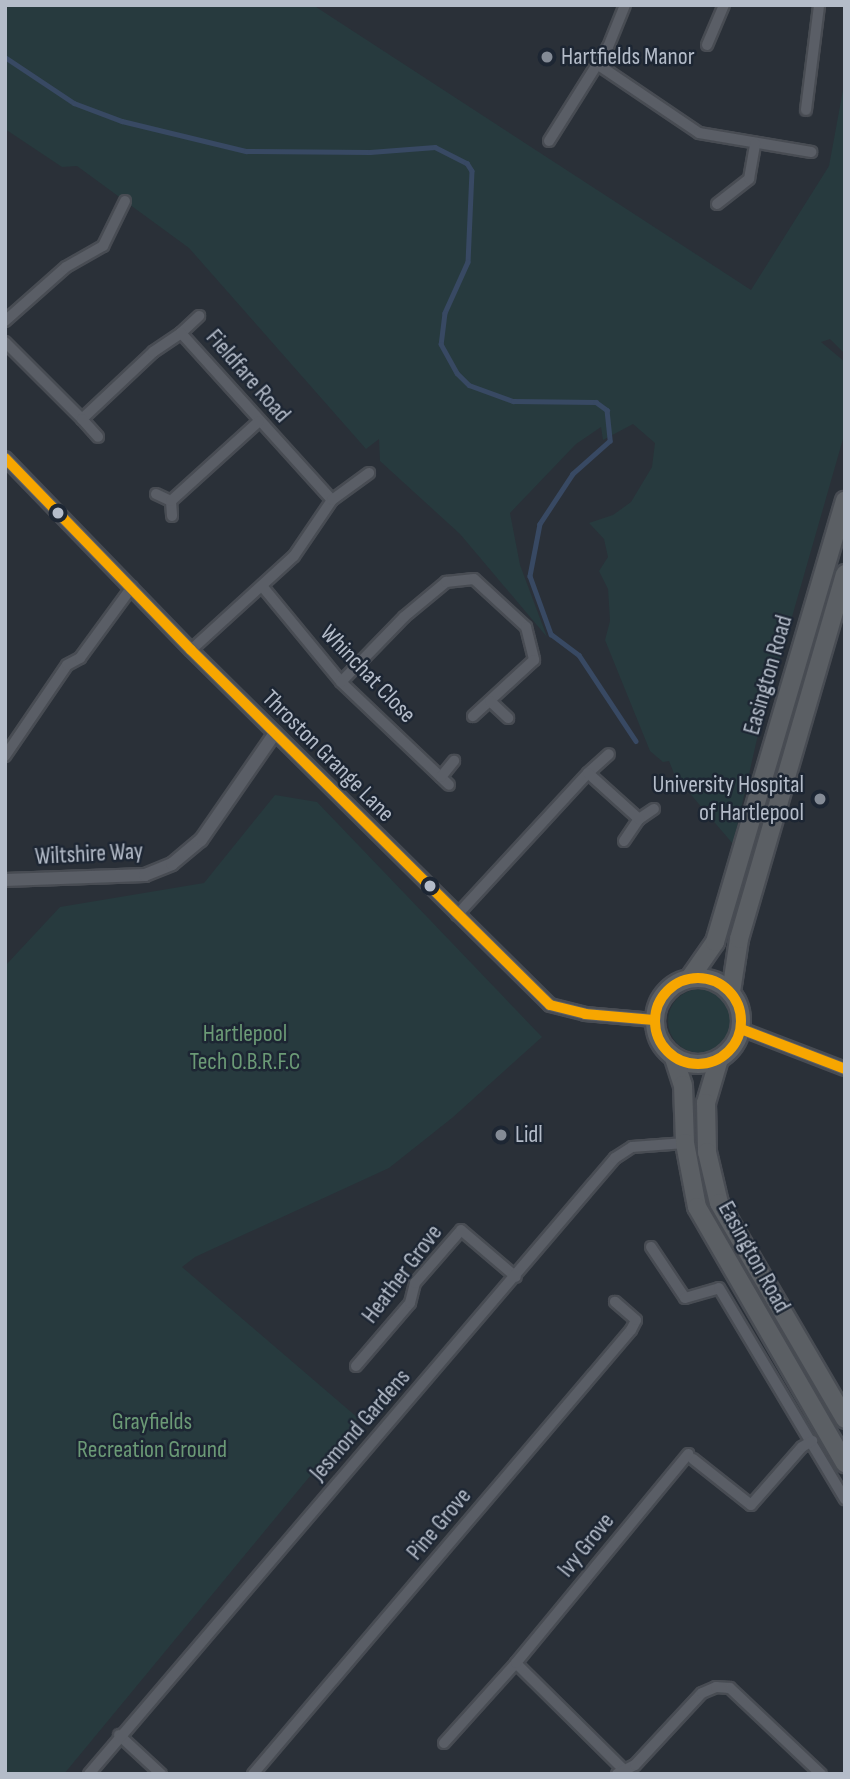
<!DOCTYPE html>
<html>
<head>
<meta charset="utf-8">
<style>
	body { margin:0 }
	#map { position:relative; width:850px; height:1779px; overflow:hidden; background:#2a3038; font-family:"Sofia Sans Condensed",sans-serif }
	div>[style] { position:absolute }
	.green>* { inset:0; background:#273a3e }
	.round { border-radius:50% }
	.stream>* { height:4.5px; margin:-2.25px; padding:0 2.25px; transform-origin:2.25px; border-radius:2.25px; background:#384963 }
	.roads { filter:drop-shadow(2px 0 #484c53) drop-shadow(-2px 0 #484c53) drop-shadow(0 2px #484c53) drop-shadow(0 -2px #484c53) }
	.minor>* { height:10px; margin:-5px; padding:0 5px; transform-origin:5px; border-radius:5px; background:#5a5e66 }
	.tertiary>* { height:12px; margin:-6px; padding:0 6px; transform-origin:6px; border-radius:6px; background:#5a5e66 }
	.trunk>* { height:18px; margin:-9px; padding:0 9px; transform-origin:9px; border-radius:9px; background:#5b5f64 }
	.trunk>.ring { margin:-9px; padding:0; box-sizing:content-box; background:none; border:18px solid #5b5f64; border-radius:50% }
	.bus-1>* { height:10px; margin:-5px; padding:0 5px; transform-origin:5px; border-radius:5px; background:#f7a600 }
	.bus-1>.ring { margin:-5px; padding:0; box-sizing:content-box; background:none; border:10px solid #f7a600; border-radius:50% }
	.dots>* { width:19px; height:19px; translate:-50% -50%; box-sizing:border-box; border:4px solid #1d2633; border-radius:50% }
	span { translate:-50% -50%; white-space:nowrap; text-align:center; line-height:1.15; -webkit-text-stroke:5px #1d2633; paint-order:stroke }
	.poi-label { font-size:24px; color:#b4bcc9 }
	.left { translate:0 -50%; text-align:left }
	.right { translate:-100% -50%; text-align:right }
	.street-label { font-size:24px; color:#b4bcc9 }
	.park-label { font-size:24px; color:#6b9a76 }
	.frame { position:absolute; inset:0; border:7px solid #b4bcc9; pointer-events:none }
</style>
</head>
<body>
<div id="map">
	<div class="green">
		<i style="clip-path:polygon(5px 5px,313px 5px,751px 290px,829px 166px,845px 79px,845px 354px,830px 339px,821px 342px,845px 362px,845px 432px,757px 739px,733px 844px,675px 776px,669px 761px,663px 762px,650px 751px,605px 640px,610px 621px,608px 589px,599px 571px,608px 557px,604px 539px,589px 523px,613px 515px,631px 502px,652px 467px,655px 443px,633px 424px,603px 440px,601px 427px,576px 444px,510px 513px,520px 565px,547px 637px,460px 534px,380px 461px,379px 439px,366px 449px,189px 248px,77px 166px,62px 167px,5px 129px)"></i>
		<i style="clip-path:polygon(275px 795px,317px 802px,542px 1037px,452px 1118px,389px 1168px,195px 1257px,182px 1267px,358px 1418px,64px 1774px,5px 1774px,5px 966px,60px 907px,204px 883px)"></i>
		<i class="round" style="left:668px;top:989px;width:64px;height:64px"></i>
	</div>
	<div class="stream">
		<i style="left:5px;top:57px;width:83px;rotate:33.7deg"></i>
		<i style="left:74px;top:103px;width:51px;rotate:20.6deg"></i>
		<i style="left:122px;top:121px;width:128px;rotate:13.6deg"></i>
		<i style="left:246px;top:151px;width:124px;rotate:0.5deg"></i>
		<i style="left:370px;top:152px;width:65px;rotate:-4.4deg"></i>
		<i style="left:435px;top:147px;width:36px;rotate:27deg"></i>
		<i style="left:467px;top:163px;width:9px;rotate:58deg"></i>
		<i style="left:472px;top:171px;width:91px;rotate:92.5deg"></i>
		<i style="left:468px;top:262px;width:56px;rotate:114.3deg"></i>
		<i style="left:445px;top:313px;width:31px;rotate:97deg"></i>
		<i style="left:441px;top:344px;width:33px;rotate:61deg"></i>
		<i style="left:457px;top:373px;width:17px;rotate:45deg"></i>
		<i style="left:469px;top:385px;width:47px;rotate:20deg"></i>
		<i style="left:513px;top:401px;width:83px;rotate:0.7deg"></i>
		<i style="left:596px;top:402px;width:14px;rotate:36deg"></i>
		<i style="left:607px;top:410px;width:31px;rotate:84deg"></i>
		<i style="left:610px;top:441px;width:50px;rotate:138.3deg"></i>
		<i style="left:573px;top:474px;width:60px;rotate:123.4deg"></i>
		<i style="left:540px;top:524px;width:53px;rotate:100.9deg"></i>
		<i style="left:530px;top:576px;width:62px;rotate:70.1deg"></i>
		<i style="left:551px;top:634px;width:35px;rotate:37deg"></i>
		<i style="left:579px;top:655px;width:103px;rotate:56.5deg"></i>
	</div>
	<div class="roads">
		<div class="minor">
			<i style="left:707px;top:45px;width:43px;rotate:-67deg"></i>
			<i style="left:597px;top:64px;width:123px;rotate:34.1deg"></i>
			<i style="left:699px;top:133px;width:114px;rotate:9.6deg"></i>
			<i style="left:806px;top:110px;width:106px;rotate:-82.9deg"></i>
			<i style="left:549px;top:141px;width:111px;rotate:-57.9deg"></i>
			<i style="left:608px;top:47px;width:45px;rotate:-68deg"></i>
			<i style="left:717px;top:204px;width:41px;rotate:-38deg"></i>
			<i style="left:749px;top:179px;width:36px;rotate:-80deg"></i>
			<i style="left:5px;top:321px;width:81px;rotate:-41.5deg"></i>
			<i style="left:66px;top:267px;width:43px;rotate:-29.6deg"></i>
			<i style="left:103px;top:246px;width:50px;rotate:-63.9deg"></i>
			<i style="left:181px;top:333px;width:25px;rotate:-43deg"></i>
			<i style="left:5px;top:342px;width:109px;rotate:45deg"></i>
			<i style="left:82px;top:419px;width:98px;rotate:-43.3deg"></i>
			<i style="left:153px;top:352px;width:34px;rotate:-34deg"></i>
			<i style="left:181px;top:333px;width:225px;rotate:47.9deg"></i>
			<i style="left:82px;top:419px;width:24px;rotate:48deg"></i>
			<i style="left:156px;top:494px;width:17px;rotate:25deg"></i>
			<i style="left:171px;top:501px;width:15px;rotate:86deg"></i>
			<i style="left:171px;top:501px;width:118px;rotate:-42.2deg"></i>
			<i style="left:262px;top:586px;width:124px;rotate:50.5deg"></i>
			<i style="left:341px;top:682px;width:149px;rotate:43.6deg"></i>
			<i style="left:191px;top:650px;width:139px;rotate:-42.4deg"></i>
			<i style="left:294px;top:556px;width:68px;rotate:-55.8deg"></i>
			<i style="left:332px;top:500px;width:46px;rotate:-36.1deg"></i>
			<i style="left:341px;top:682px;width:91px;rotate:-45.9deg"></i>
			<i style="left:404px;top:617px;width:55px;rotate:-39.8deg"></i>
			<i style="left:446px;top:582px;width:28px;rotate:-6deg"></i>
			<i style="left:474px;top:579px;width:71px;rotate:42.7deg"></i>
			<i style="left:526px;top:627px;width:34px;rotate:76deg"></i>
			<i style="left:534px;top:660px;width:83px;rotate:137.4deg"></i>
			<i style="left:490px;top:701px;width:25px;rotate:43deg"></i>
			<i style="left:5px;top:756px;width:110px;rotate:-55.7deg"></i>
			<i style="left:67px;top:665px;width:15px;rotate:-28deg"></i>
			<i style="left:80px;top:658px;width:88px;rotate:-53.8deg"></i>
			<i style="left:588px;top:773px;width:28px;rotate:-42deg"></i>
			<i style="left:441px;top:777px;width:21px;rotate:-51deg"></i>
			<i style="left:624px;top:841px;width:27px;rotate:-56deg"></i>
			<i style="left:639px;top:819px;width:18px;rotate:-34deg"></i>
			<i style="left:457px;top:915px;width:193px;rotate:-47.3deg"></i>
			<i style="left:588px;top:773px;width:69px;rotate:42deg"></i>
			<i style="left:651px;top:1247px;width:61px;rotate:56.3deg"></i>
			<i style="left:685px;top:1298px;width:35px;rotate:-16deg"></i>
			<i style="left:719px;top:1288px;width:246px;rotate:59.2deg"></i>
			<i style="left:356px;top:1366px;width:83px;rotate:-49.4deg"></i>
			<i style="left:410px;top:1303px;width:21px;rotate:-76deg"></i>
			<i style="left:415px;top:1283px;width:70px;rotate:-49deg"></i>
			<i style="left:461px;top:1230px;width:72px;rotate:40.5deg"></i>
			<i style="left:693px;top:1459px;width:74px;rotate:38.4deg"></i>
			<i style="left:751px;top:1505px;width:77px;rotate:-48.7deg"></i>
			<i style="left:802px;top:1447px;width:12px;rotate:-31deg"></i>
			<i style="left:119px;top:1735px;width:57px;rotate:42.9deg"></i>
			<i style="left:444px;top:1743px;width:108px;rotate:-48deg"></i>
			<i style="left:622px;top:1768px;width:149px;rotate:-135.3deg"></i>
			<i style="left:516px;top:1663px;width:271px;rotate:-50.5deg"></i>
			<i style="left:89px;top:1774px;width:810px;rotate:-49.51deg"></i>
			<i style="left:615px;top:1158px;width:20px;rotate:-33deg"></i>
			<i style="left:632px;top:1147px;width:53px;rotate:-4.3deg"></i>
			<i style="left:253px;top:1774px;width:583px;rotate:-49.59deg"></i>
			<i style="left:631px;top:1330px;width:11px;rotate:-63deg"></i>
			<i style="left:636px;top:1320px;width:28px;rotate:-139deg"></i>
			<i style="left:617px;top:1774px;width:20px;rotate:-27deg"></i>
			<i style="left:635px;top:1765px;width:98px;rotate:-47.1deg"></i>
			<i style="left:702px;top:1693px;width:15px;rotate:-23deg"></i>
			<i style="left:716px;top:1687px;width:14px;rotate:4deg"></i>
			<i style="left:730px;top:1688px;width:125px;rotate:43.4deg"></i>
		</div>
		<div class="tertiary">
			<i style="left:5px;top:458px;width:267px;rotate:45.9deg"></i>
			<i style="left:191px;top:650px;width:505px;rotate:44.68deg"></i>
			<i style="left:550px;top:1005px;width:36px;rotate:14deg"></i>
			<i style="left:585px;top:1014px;width:69px;rotate:5deg"></i>
			<i style="left:5px;top:880px;width:140px;rotate:-2deg"></i>
			<i style="left:145px;top:875px;width:29px;rotate:-22deg"></i>
			<i style="left:172px;top:864px;width:38px;rotate:-40deg"></i>
			<i style="left:201px;top:840px;width:130px;rotate:-55.3deg"></i>
			<i style="left:741px;top:1029px;width:111px;rotate:21deg"></i>
		</div>
		<div class="trunk">
			<i class="ring" style="left:655px;top:978px;width:68px;height:68px"></i>
			<i style="left:690px;top:978px;width:44px;rotate:-55.2deg"></i>
			<i style="left:715px;top:942px;width:460px;rotate:-73.6deg"></i>
			<i style="left:731px;top:992px;width:54px;rotate:-81.4deg"></i>
			<i style="left:739px;top:939px;width:380px;rotate:-73.8deg"></i>
			<i style="left:674px;top:1058px;width:28px;rotate:72deg"></i>
			<i style="left:683px;top:1085px;width:58px;rotate:88deg"></i>
			<i style="left:685px;top:1143px;width:65px;rotate:79.4deg"></i>
			<i style="left:697px;top:1207px;width:296px;rotate:60deg"></i>
			<i style="left:719px;top:1059px;width:46px;rotate:106.5deg"></i>
			<i style="left:706px;top:1103px;width:49px;rotate:88.8deg"></i>
			<i style="left:707px;top:1152px;width:52px;rotate:76.8deg"></i>
			<i style="left:719px;top:1203px;width:250px;rotate:59.7deg"></i>
		</div>
	</div>
	<div class="bus-1">
		<i style="left:5px;top:458px;width:267px;rotate:45.9deg"></i>
		<i style="left:191px;top:650px;width:505px;rotate:44.68deg"></i>
		<i style="left:550px;top:1005px;width:36px;rotate:14deg"></i>
		<i style="left:585px;top:1014px;width:69px;rotate:5deg"></i>
		<i class="ring" style="left:655px;top:978px;width:76px;height:76px"></i>
		<i style="left:741px;top:1029px;width:111px;rotate:21deg"></i>
	</div>
	<div class="dots">
		<i style="left:547px;top:57px;background:#848b96"></i>
		<i style="left:58px;top:513px;background:#b4bcc9"></i>
		<i style="left:820px;top:799px;background:#848b96"></i>
		<i style="left:430px;top:886px;background:#b4bcc9"></i>
		<i style="left:501px;top:1135px;background:#848b96"></i>
	</div>
	<div class="poi-label">
		<span class="left" style="left:561px;top:57px">Hartfields Manor</span>
		<span class="right" style="left:804px;top:799px">University Hospital<br>of Hartlepool</span>
		<span class="left" style="left:515px;top:1135px">Lidl</span>
	</div>
	<div class="street-label">
		<span style="left:248px;top:376px;rotate:49deg">Fieldfare Road</span>
		<span style="left:368px;top:674px;rotate:46deg">Whinchat Close</span>
		<span style="left:768px;top:675px;rotate:-74deg">Easington Road</span>
		<span style="left:328px;top:756px;rotate:45deg">Throston Grange Lane</span>
		<span style="left:89px;top:854px;rotate:-3deg">Wiltshire Way</span>
		<span style="left:754px;top:1257px;rotate:61deg">Easington Road</span>
		<span style="left:402px;top:1274px;rotate:-53deg">Heather Grove</span>
		<span style="left:360px;top:1425px;rotate:-49deg">Jesmond Gardens</span>
		<span style="left:439px;top:1524px;rotate:-50deg">Pine Grove</span>
		<span style="left:586px;top:1545px;rotate:-51deg">Ivy Grove</span>
	</div>
	<div class="park-label">
		<span style="left:245px;top:1048px">Hartlepool<br>Tech O.B.R.F.C</span>
		<span style="left:152px;top:1436px">Grayfields<br>Recreation Ground</span>
	</div>
	<div class="frame"></div>
</div>
</body>
</html>
